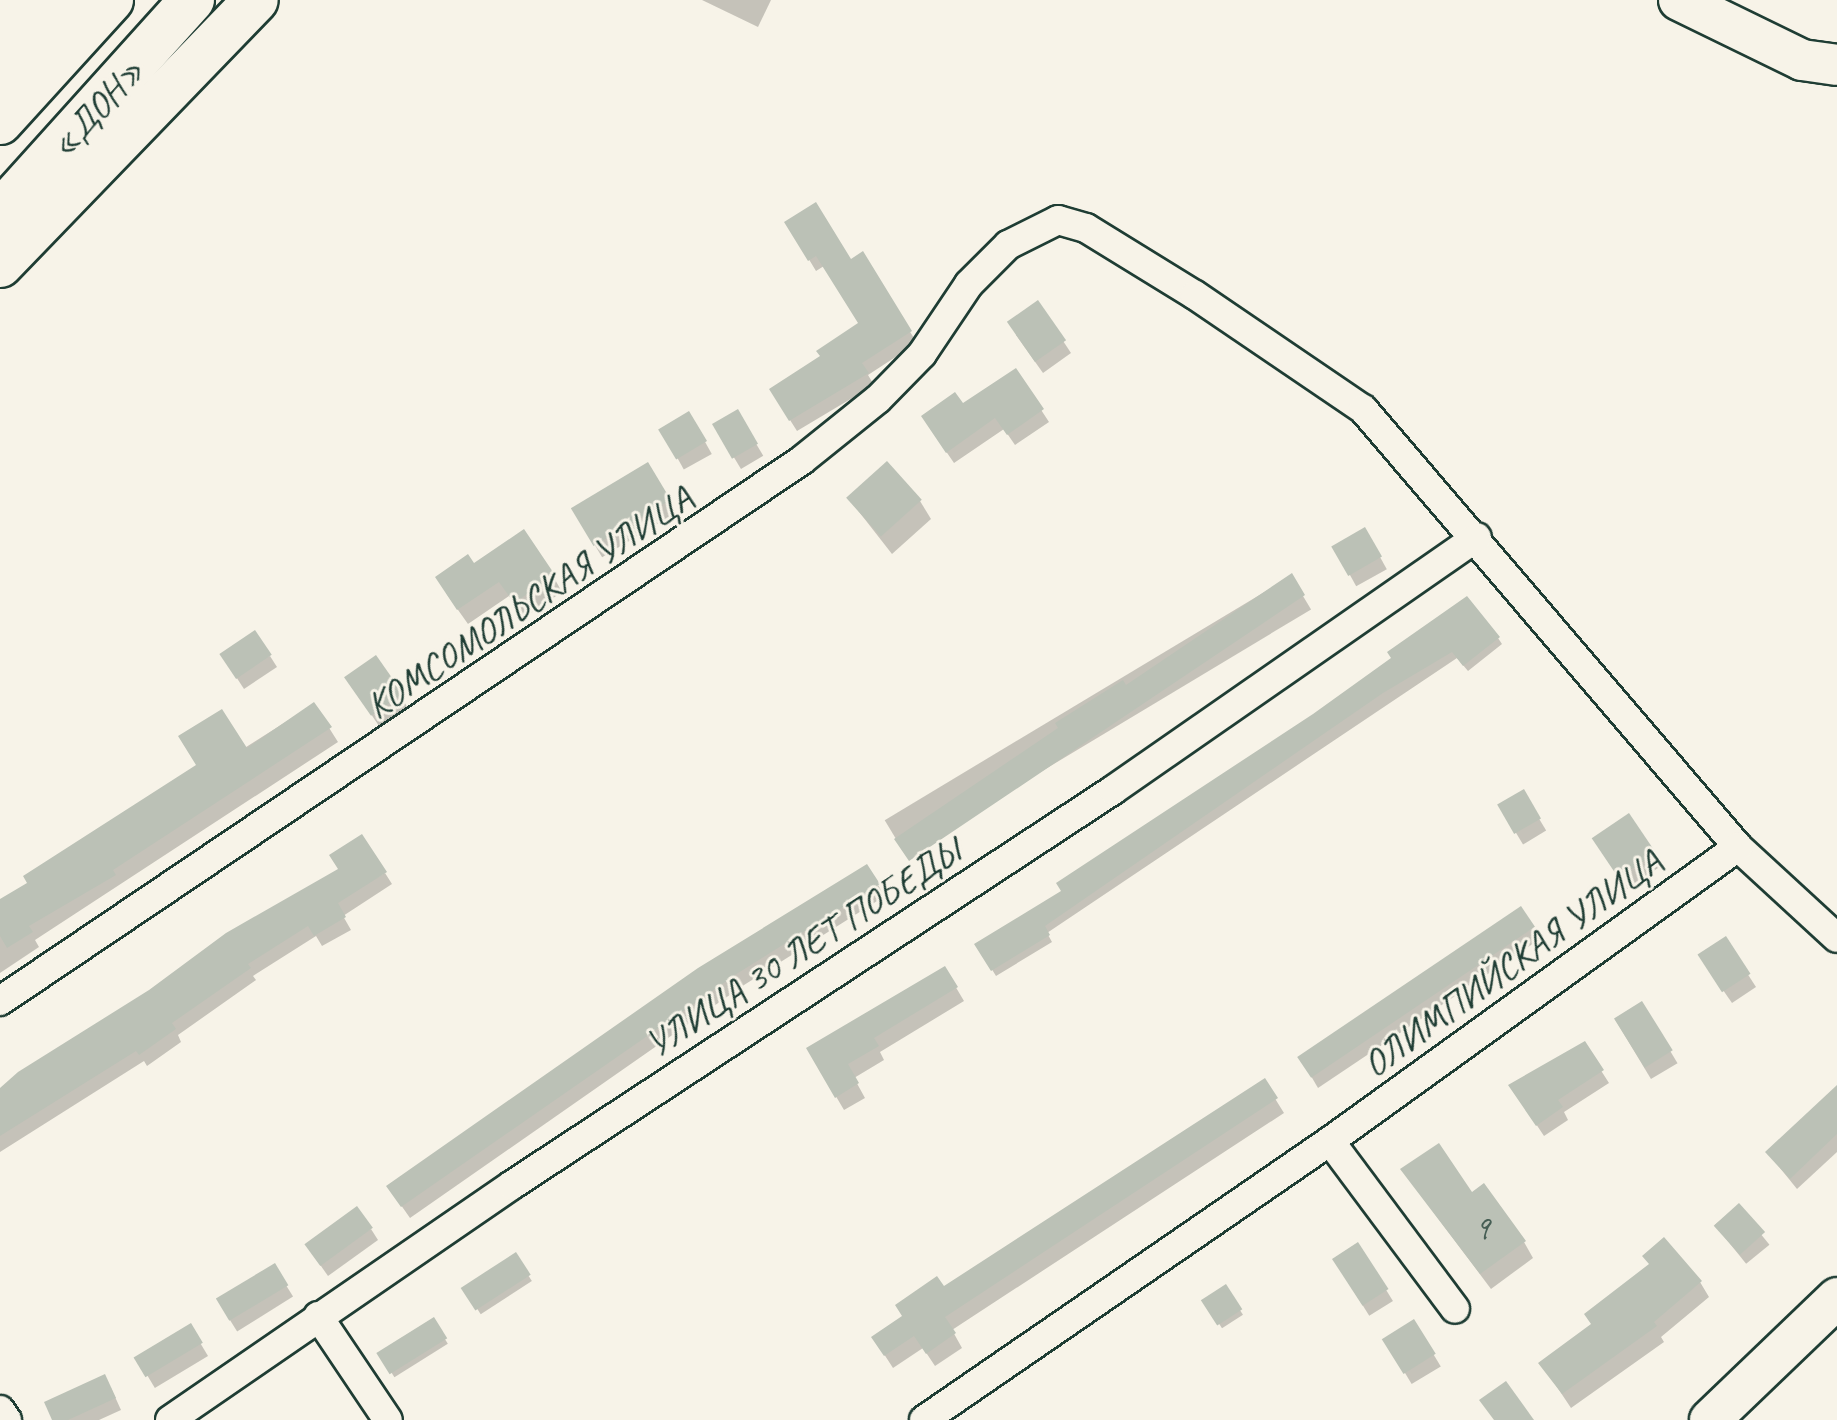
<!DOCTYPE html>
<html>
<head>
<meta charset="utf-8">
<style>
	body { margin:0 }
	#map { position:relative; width:1837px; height:1420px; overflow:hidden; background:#f7f3e8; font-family:Caveat,sans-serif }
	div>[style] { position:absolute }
	.shadow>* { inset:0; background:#0003; transform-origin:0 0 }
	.building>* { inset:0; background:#bbc1b6; transform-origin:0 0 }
	.roads { filter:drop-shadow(2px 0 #1f3d34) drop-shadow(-2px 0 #1f3d34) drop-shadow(0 2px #1f3d34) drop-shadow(0 -2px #1f3d34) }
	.street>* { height:28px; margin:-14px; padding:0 14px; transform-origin:14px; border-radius:14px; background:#f7f3e8 }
	.secondary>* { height:40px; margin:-20px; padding:0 20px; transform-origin:20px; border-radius:20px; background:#f7f3e8 }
	.highway>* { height:44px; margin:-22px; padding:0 22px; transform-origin:22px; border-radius:22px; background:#f7f3e8 }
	span { translate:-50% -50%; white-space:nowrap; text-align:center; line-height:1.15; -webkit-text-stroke:6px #f7f3e8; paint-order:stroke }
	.number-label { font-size:34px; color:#465e54 }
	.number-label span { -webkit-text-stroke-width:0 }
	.street-label { font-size:38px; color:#1f3d34 }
</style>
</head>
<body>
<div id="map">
	<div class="shadow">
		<i style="clip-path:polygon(702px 0,771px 0,758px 27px)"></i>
		<i style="clip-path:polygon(787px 223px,850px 261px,862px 254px,917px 343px,868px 375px,874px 385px,797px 431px,778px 401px,861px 324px,824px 266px,816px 271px)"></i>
		<i style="clip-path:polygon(1038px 303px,1071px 353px,1043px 373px,1016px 335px)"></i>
		<i style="clip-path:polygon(1015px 370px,1049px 422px,1015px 445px,1004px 429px,954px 463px,930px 428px)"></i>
		<i style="left:737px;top:412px;width:51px;height:26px;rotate:59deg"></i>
		<i style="left:689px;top:413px;width:47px;height:32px;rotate:61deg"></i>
		<i style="left:647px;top:465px;width:56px;height:86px;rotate:59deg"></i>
		<i style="clip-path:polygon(849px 499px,920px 501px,931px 519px,892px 554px)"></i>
		<i style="left:1365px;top:530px;width:45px;height:35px;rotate:61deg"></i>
		<i style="clip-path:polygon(474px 566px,553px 576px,562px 592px,524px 618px,509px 596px,468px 624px,446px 593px)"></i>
		<i style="left:1291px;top:576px;width:39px;height:474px;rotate:59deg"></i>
		<i style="clip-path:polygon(1498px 638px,1502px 644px,1468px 671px,1457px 658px,1047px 933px,1052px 942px,996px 976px,977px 945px,1063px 892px,1393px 659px)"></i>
		<i style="clip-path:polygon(270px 656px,277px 667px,244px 689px,229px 666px)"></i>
		<i style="clip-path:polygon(354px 689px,401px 695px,407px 707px,379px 726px)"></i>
		<i style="clip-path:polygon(314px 704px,338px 742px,35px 940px,39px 947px,0 973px,0 903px)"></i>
		<i style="left:1523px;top:792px;width:45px;height:27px;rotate:59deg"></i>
		<i style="clip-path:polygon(1629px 816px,1661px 866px,1627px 889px,1601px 851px)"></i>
		<i style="clip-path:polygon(385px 873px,392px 884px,343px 916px,351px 930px,322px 946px,316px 936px,253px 976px,256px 980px,178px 1035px,181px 1042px,147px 1066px,144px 1061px,0 1152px,0 1089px)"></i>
		<i style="clip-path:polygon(878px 885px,885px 896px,744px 985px,410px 1218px,396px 1198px,389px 1186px)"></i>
		<i style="clip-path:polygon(1533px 928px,1540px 939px,1318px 1088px,1301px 1059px)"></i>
		<i style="clip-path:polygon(1725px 939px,1756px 987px,1732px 1003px,1707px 967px)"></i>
		<i style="clip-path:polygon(945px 969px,964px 1001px,880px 1052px,884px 1060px,854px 1078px,865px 1098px,844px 1110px,808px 1049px)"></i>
		<i style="left:1642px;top:1004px;width:69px;height:31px;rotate:59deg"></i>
		<i style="clip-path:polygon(1584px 1044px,1609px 1083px,1564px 1112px,1568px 1120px,1544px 1136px,1518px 1097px)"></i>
		<i style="clip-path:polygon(1264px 1081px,1284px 1113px,952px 1330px,962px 1348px,935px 1366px,923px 1348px,893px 1368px,882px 1351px,904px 1317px)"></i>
		<i style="clip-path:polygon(1837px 1087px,1837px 1152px,1797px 1189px,1768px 1153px)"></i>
		<i style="clip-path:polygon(1402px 1170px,1472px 1195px,1524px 1242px,1533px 1258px,1491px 1289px)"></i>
		<i style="left:1738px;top:1206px;width:50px;height:30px;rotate:51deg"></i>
		<i style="clip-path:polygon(371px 1229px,378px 1240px,328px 1276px,314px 1256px)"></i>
		<i style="left:1358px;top:1245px;width:66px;height:28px;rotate:58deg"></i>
		<i style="left:515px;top:1255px;width:31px;height:61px;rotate:57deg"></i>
		<i style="left:274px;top:1266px;width:36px;height:66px;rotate:58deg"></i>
		<i style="clip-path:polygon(1700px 1282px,1709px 1297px,1661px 1337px,1664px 1342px,1571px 1408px,1541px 1363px)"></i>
		<i style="left:1225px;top:1287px;width:33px;height:25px;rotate:57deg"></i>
		<i style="left:433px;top:1320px;width:28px;height:63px;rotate:58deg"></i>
		<i style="left:1414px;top:1322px;width:52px;height:34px;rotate:59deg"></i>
		<i style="left:190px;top:1326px;width:35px;height:62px;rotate:59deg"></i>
		<i style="clip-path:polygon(111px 1388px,121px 1410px,99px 1420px,54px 1420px)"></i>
	</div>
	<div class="building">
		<i style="clip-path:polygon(816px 202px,851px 259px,863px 251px,912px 331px,862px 363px,869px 373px,789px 421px,769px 389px,820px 356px,816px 351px,858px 323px,816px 256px,808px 261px,784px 222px)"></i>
		<i style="left:1038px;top:300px;width:49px;height:38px;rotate:55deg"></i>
		<i style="clip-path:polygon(1016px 368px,1044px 409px,1007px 435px,995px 418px,946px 453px,921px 416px,955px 392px,963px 403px)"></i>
		<i style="left:738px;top:409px;width:40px;height:30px;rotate:60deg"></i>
		<i style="left:689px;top:411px;width:35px;height:36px;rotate:59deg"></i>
		<i style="left:887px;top:461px;width:52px;height:55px;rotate:48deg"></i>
		<i style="left:648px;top:462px;width:44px;height:90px;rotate:59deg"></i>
		<i style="left:1365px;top:527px;width:34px;height:39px;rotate:60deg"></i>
		<i style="clip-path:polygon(524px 529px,555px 575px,514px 603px,499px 582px,457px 610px,435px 577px,468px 554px,474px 563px)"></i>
		<i style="clip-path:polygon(1292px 573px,1305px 595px,909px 861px,894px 839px,1058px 728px,1055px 723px,1123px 680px,1126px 685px)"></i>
		<i style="clip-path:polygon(1467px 596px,1500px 637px,1463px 666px,1452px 652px,1383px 693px,1045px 926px,1050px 935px,991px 971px,974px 944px,1061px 891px,1056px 883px,1313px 714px,1391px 658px,1387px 652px)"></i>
		<i style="left:255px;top:630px;width:30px;height:43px;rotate:56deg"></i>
		<i style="left:376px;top:655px;width:47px;height:39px;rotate:55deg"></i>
		<i style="clip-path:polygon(314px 702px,332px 727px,113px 870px,116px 875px,29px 926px,33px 932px,7px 948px,0 936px,0 899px,27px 883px,23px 876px,196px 765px,178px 736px,222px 709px,247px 748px)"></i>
		<i style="left:1524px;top:789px;width:34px;height:31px;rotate:60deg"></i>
		<i style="left:1629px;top:813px;width:48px;height:45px;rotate:56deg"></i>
		<i style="clip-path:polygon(362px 834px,387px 872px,338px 903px,346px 917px,314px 936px,308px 926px,248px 964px,251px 968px,172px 1023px,176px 1029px,139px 1055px,136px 1051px,0 1136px,0 1088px,18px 1072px,149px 990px,226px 933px,338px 869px,329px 855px)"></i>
		<i style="clip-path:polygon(867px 864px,880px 884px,738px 973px,401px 1207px,386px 1186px,698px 968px)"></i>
		<i style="left:1521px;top:906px;width:25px;height:270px;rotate:56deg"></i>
		<i style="left:1726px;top:936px;width:45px;height:34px;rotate:57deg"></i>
		<i style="clip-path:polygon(945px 966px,958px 987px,874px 1038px,879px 1046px,848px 1064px,859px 1083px,835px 1098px,806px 1048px)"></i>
		<i style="left:1642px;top:1001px;width:58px;height:33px;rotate:58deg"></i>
		<i style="clip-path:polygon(1585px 1041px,1604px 1070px,1558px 1100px,1563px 1107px,1536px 1126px,1508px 1085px)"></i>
		<i style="clip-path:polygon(1265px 1078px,1278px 1098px,945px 1317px,956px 1333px,926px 1354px,914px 1336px,884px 1356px,871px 1337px,902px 1316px,895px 1305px,937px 1276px,944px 1286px)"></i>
		<i style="clip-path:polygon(1837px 1085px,1837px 1134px,1790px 1179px,1765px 1152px)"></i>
		<i style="clip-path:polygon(1439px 1143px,1472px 1192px,1484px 1183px,1526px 1241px,1480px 1274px,1400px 1169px)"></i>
		<i style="left:1739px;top:1203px;width:39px;height:34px;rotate:48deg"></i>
		<i style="left:357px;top:1206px;width:27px;height:65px;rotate:54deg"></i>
		<i style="clip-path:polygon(1664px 1237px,1702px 1281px,1654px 1322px,1657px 1326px,1562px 1394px,1538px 1363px,1591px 1324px,1584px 1314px,1649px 1264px,1642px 1256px)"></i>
		<i style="left:1358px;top:1242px;width:56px;height:31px;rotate:57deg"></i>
		<i style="left:516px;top:1252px;width:27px;height:66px;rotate:57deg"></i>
		<i style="left:275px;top:1263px;width:26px;height:69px;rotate:59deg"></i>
		<i style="left:1226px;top:1284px;width:30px;height:30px;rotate:57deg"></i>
		<i style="left:434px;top:1317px;width:25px;height:68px;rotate:58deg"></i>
		<i style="left:1414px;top:1319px;width:41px;height:38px;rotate:58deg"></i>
		<i style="left:191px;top:1323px;width:23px;height:67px;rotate:59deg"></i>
		<i style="clip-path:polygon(105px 1374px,116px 1398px,68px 1420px,52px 1420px,44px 1402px)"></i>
		<i style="clip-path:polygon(1506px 1381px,1534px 1420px,1494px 1420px,1479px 1400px)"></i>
	</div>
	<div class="roads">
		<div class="street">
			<i style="left:0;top:1001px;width:967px;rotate:-34deg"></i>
			<i style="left:802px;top:460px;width:97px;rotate:-38.8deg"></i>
			<i style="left:878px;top:399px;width:63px;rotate:-45.6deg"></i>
			<i style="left:922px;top:354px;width:84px;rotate:-56.1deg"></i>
			<i style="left:969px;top:284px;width:55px;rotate:-45deg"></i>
			<i style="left:1008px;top:245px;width:56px;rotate:-26.6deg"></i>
			<i style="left:1058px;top:220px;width:29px;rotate:16deg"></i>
			<i style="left:1086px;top:228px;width:128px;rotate:31.6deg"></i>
			<i style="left:1195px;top:295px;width:203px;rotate:34.2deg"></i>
			<i style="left:1363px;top:409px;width:577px;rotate:49.43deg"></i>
			<i style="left:1738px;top:847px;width:134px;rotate:42.6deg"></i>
			<i style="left:1330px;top:1141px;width:209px;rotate:53.3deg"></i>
			<i style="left:318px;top:1316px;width:125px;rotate:56.1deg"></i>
			<i style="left:0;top:1410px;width:12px;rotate:55deg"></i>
			<i style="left:170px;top:1420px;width:415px;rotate:-34.5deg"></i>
			<i style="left:512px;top:1185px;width:719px;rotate:-33.31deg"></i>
			<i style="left:1113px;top:790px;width:443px;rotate:-34.8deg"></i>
			<i style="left:924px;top:1420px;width:493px;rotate:-34.5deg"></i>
			<i style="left:1330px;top:1141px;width:503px;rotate:-35.78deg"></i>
		</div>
		<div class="secondary">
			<i style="left:1679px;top:0;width:137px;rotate:26deg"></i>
			<i style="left:1802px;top:60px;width:35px;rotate:8deg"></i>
			<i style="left:1710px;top:1420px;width:176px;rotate:-43.8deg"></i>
		</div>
		<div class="highway">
			<i style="left:0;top:28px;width:36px;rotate:-52deg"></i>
			<i style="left:0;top:74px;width:100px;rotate:-47.8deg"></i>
			<i style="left:0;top:122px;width:165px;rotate:-47.7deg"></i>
			<i style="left:0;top:213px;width:287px;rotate:-48deg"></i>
			<i style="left:0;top:265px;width:368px;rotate:-46deg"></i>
		</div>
	</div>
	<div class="number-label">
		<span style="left:1482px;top:1228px">9</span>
	</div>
	<div class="street-label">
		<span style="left:97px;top:108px;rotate:-47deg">«ДОН»</span>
		<span style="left:529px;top:602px;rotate:-34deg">КОМСОМОЛЬСКАЯ УЛИЦА</span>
		<span style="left:803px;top:948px;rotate:-33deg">УЛИЦА 30 ЛЕТ ПОБЕДЫ</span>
		<span style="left:1512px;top:963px;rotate:-36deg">ОЛИМПИЙСКАЯ УЛИЦА</span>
	</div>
</div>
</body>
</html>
